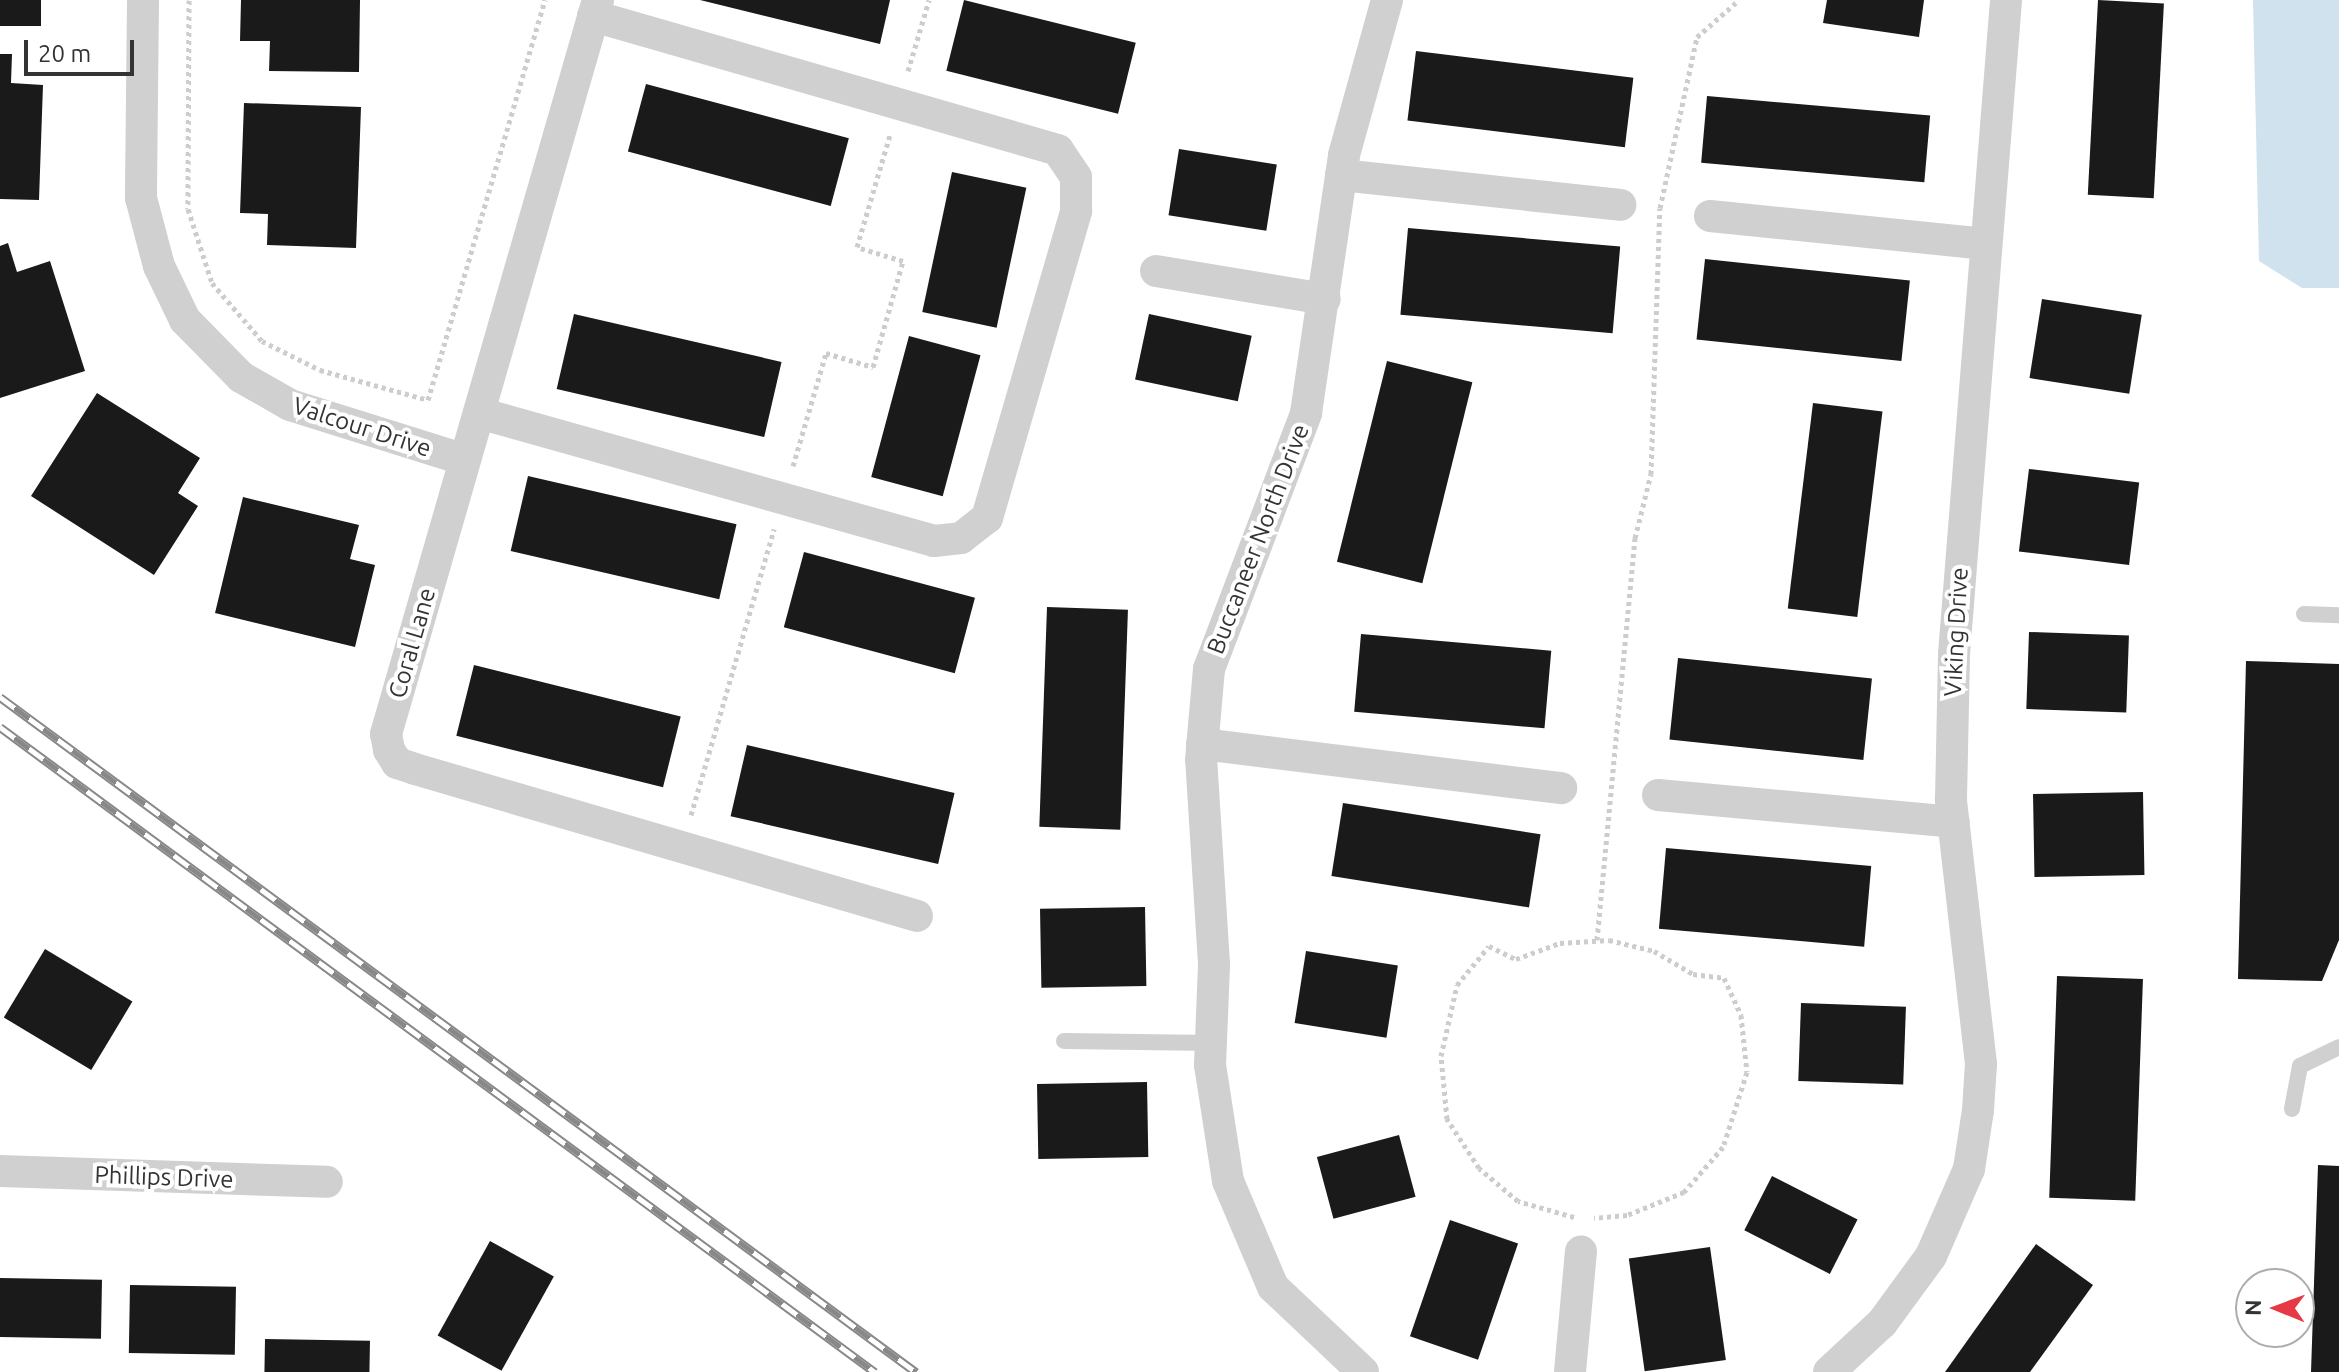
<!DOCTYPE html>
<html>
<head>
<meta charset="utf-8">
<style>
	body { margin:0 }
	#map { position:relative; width:2339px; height:1372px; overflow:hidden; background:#fff; font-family:Ubuntu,sans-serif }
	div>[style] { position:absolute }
	.water>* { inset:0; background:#cfe2ee }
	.building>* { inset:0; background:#1a1a1a; transform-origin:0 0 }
	.path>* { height:5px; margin-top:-2.5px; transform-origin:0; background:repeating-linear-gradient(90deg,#cdcdcd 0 4px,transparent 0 8px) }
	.lane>* { height:16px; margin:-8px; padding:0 8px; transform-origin:8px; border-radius:8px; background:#d0d0d0 }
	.street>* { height:32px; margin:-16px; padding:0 16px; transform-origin:16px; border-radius:16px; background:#d0d0d0 }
	.rail>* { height:9px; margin-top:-4.5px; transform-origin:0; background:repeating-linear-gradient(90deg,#fff 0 18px,#888 0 36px); box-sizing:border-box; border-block:2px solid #888 }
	span { translate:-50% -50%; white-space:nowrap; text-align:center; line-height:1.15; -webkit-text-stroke:8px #fff; paint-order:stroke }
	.street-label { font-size:24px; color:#333 }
	.north { position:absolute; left:2235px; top:1268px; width:80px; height:80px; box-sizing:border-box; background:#fff; border:2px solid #adadad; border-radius:50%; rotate:271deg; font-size:22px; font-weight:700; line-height:32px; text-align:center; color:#333 }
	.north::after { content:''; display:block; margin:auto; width:28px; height:36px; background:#e63946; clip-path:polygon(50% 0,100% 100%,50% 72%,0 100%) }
	.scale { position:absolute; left:24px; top:40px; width:110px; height:36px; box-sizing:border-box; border:4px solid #333; border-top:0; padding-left:10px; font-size:24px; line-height:28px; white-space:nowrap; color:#333; -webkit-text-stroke:6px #fff; paint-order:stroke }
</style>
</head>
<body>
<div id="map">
	<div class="water">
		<i style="clip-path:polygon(2253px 0,2339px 0,2339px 288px,2302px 288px,2259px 261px)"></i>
	</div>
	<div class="building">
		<i style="left:0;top:0;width:41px;height:26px"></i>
		<i style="clip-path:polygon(241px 0,360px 0,359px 72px,269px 71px,270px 41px,240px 41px)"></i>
		<i style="clip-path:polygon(700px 0,890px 0,880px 44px)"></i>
		<i style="left:964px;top:0;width:177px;height:73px;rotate:14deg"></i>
		<i style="clip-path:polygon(1827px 0,1924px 0,1919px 37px,1823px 23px)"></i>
		<i style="left:2098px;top:0;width:66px;height:195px;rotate:3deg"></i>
		<i style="left:1416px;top:51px;width:219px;height:70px;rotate:7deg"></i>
		<i style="clip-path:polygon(0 54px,12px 54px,11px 83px,43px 85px,39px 200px,0 199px)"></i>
		<i style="left:646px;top:84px;width:210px;height:70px;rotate:15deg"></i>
		<i style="left:1707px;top:96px;width:224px;height:67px;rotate:5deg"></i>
		<i style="clip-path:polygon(244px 103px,361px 107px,356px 248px,267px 245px,268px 214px,240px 213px)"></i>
		<i style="left:1179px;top:149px;width:99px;height:67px;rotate:9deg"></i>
		<i style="left:952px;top:172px;width:76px;height:143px;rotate:12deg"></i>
		<i style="left:1408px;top:228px;width:213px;height:87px;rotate:5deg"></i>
		<i style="clip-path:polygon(8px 243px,17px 272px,50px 261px,85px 371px,0 398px,0 246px)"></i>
		<i style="left:1705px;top:259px;width:206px;height:81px;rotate:6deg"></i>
		<i style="left:2042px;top:299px;width:101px;height:80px;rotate:9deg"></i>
		<i style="left:574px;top:314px;width:213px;height:77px;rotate:13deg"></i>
		<i style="left:1149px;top:314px;width:105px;height:67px;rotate:12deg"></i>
		<i style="left:909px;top:336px;width:74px;height:146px;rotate:15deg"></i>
		<i style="left:1387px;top:361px;width:88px;height:207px;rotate:14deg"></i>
		<i style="clip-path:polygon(97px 393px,200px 458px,178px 493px,198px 506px,154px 575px,31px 496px)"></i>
		<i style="left:1813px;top:403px;width:70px;height:207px;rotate:7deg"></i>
		<i style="left:2029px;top:469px;width:111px;height:83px;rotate:7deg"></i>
		<i style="left:528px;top:476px;width:214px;height:77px;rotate:13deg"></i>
		<i style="clip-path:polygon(243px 497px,359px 525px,350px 559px,375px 565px,355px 647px,215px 613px)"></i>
		<i style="left:804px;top:552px;width:177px;height:78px;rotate:15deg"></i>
		<i style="left:1047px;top:607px;width:81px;height:220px;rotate:2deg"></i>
		<i style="left:2029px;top:632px;width:100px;height:77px;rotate:2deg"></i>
		<i style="left:1361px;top:634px;width:191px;height:78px;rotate:5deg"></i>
		<i style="left:1678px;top:658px;width:195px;height:82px;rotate:6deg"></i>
		<i style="clip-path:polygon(2246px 661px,2339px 664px,2339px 940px,2322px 981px,2238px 979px)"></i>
		<i style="left:474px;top:665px;width:213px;height:73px;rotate:14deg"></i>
		<i style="left:747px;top:745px;width:213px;height:73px;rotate:13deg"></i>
		<i style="left:2143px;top:792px;width:83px;height:110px;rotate:89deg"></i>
		<i style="left:1343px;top:803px;width:200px;height:74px;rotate:9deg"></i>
		<i style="left:1666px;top:848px;width:206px;height:81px;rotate:5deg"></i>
		<i style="left:1145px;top:907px;width:79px;height:105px;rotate:89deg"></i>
		<i style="left:45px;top:949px;width:102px;height:80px;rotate:31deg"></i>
		<i style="left:1306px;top:951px;width:93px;height:73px;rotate:9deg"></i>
		<i style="left:2057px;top:976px;width:86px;height:222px;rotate:2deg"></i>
		<i style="left:1801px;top:1003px;width:105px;height:78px;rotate:2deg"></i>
		<i style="left:1147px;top:1082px;width:75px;height:110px;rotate:89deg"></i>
		<i style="left:1399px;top:1135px;width:64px;height:85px;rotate:75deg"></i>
		<i style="clip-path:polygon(2318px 1165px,2339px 1166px,2339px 1372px,2311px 1372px)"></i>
		<i style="left:1772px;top:1176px;width:96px;height:61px;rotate:27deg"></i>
		<i style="left:1450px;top:1220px;width:72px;height:123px;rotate:19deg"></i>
		<i style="left:490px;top:1241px;width:73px;height:108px;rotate:29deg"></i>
		<i style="clip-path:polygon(2036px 1244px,2093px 1285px,2030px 1372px,1945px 1372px)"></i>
		<i style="left:1710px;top:1247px;width:114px;height:82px;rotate:82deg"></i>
		<i style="left:0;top:1278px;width:102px;height:59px;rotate:1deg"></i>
		<i style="left:130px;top:1285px;width:106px;height:68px;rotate:1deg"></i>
		<i style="left:265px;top:1339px;width:105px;height:33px;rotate:1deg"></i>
	</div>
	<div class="path">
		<i style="left:189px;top:0;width:209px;rotate:90.3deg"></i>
		<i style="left:188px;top:209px;width:78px;rotate:72deg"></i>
		<i style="left:212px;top:283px;width:77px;rotate:49.2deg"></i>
		<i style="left:262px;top:341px;width:65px;rotate:26.6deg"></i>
		<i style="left:320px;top:370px;width:112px;rotate:15.5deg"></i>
		<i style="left:428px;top:400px;width:417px;rotate:-73.7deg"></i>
		<i style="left:908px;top:71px;width:74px;rotate:-73.5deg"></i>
		<i style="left:793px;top:466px;width:118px;rotate:-73.7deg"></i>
		<i style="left:826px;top:353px;width:49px;rotate:16.6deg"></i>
		<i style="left:873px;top:367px;width:110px;rotate:-74.2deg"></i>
		<i style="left:903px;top:261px;width:48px;rotate:-163.1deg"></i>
		<i style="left:857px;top:247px;width:117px;rotate:-73.6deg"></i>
		<i style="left:691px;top:815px;width:298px;rotate:-73.8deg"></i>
		<i style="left:1597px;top:940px;width:404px;rotate:-84.6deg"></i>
		<i style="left:1635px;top:538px;width:66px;rotate:-76deg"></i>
		<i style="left:1651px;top:474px;width:266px;rotate:-88.1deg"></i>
		<i style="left:1660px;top:208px;width:175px;rotate:-77.8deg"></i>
		<i style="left:1697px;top:37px;width:56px;rotate:-41.4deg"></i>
		<i style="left:1574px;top:1217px;width:58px;rotate:-164.1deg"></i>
		<i style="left:1518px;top:1201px;width:51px;rotate:-139.8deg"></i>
		<i style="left:1479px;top:1168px;width:59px;rotate:-123.1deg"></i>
		<i style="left:1447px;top:1119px;width:63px;rotate:-95.4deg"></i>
		<i style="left:1441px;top:1056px;width:73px;rotate:-77.3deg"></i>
		<i style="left:1457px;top:985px;width:50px;rotate:-50.6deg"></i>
		<i style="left:1489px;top:946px;width:30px;rotate:26deg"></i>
		<i style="left:1516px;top:959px;width:47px;rotate:-20deg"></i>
		<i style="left:1560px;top:943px;width:49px;rotate:-3.5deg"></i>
		<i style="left:1609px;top:940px;width:46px;rotate:13.7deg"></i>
		<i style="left:1654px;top:951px;width:45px;rotate:30.5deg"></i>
		<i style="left:1693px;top:974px;width:31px;rotate:7deg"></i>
		<i style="left:1724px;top:978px;width:41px;rotate:65.3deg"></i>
		<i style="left:1741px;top:1015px;width:57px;rotate:84deg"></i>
		<i style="left:1747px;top:1072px;width:79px;rotate:107.7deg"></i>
		<i style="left:1723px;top:1147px;width:60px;rotate:130.9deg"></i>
		<i style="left:1684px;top:1192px;width:61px;rotate:158deg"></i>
		<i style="left:1627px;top:1215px;width:33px;rotate:175deg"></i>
	</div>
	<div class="lane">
		<i style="left:2304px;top:614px;width:35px;rotate:2deg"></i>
		<i style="left:1064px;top:1041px;width:147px;rotate:0.8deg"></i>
		<i style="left:2292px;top:1109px;width:44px;rotate:-79.5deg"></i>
		<i style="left:2300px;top:1066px;width:43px;rotate:-26deg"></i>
	</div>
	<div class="street">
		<i style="left:143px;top:0;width:198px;rotate:90.6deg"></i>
		<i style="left:141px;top:198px;width:70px;rotate:75.2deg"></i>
		<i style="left:159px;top:266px;width:60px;rotate:64.3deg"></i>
		<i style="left:185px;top:320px;width:80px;rotate:45.5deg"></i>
		<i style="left:241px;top:377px;width:56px;rotate:29.7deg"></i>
		<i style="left:290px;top:405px;width:183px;rotate:17.4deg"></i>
		<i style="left:598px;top:0;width:764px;rotate:106.11deg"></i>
		<i style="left:386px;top:734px;width:16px;rotate:79deg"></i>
		<i style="left:389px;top:750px;width:15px;rotate:58deg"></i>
		<i style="left:397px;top:763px;width:19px;rotate:18deg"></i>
		<i style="left:415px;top:769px;width:523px;rotate:16.32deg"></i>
		<i style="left:1341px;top:175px;width:281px;rotate:6.1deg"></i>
		<i style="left:1710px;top:216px;width:275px;rotate:5.8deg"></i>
		<i style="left:1156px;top:271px;width:171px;rotate:9.4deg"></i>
		<i style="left:479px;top:413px;width:473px;rotate:15.7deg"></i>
		<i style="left:934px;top:541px;width:27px;rotate:-6deg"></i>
		<i style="left:961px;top:538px;width:33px;rotate:-38deg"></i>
		<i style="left:987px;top:518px;width:320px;rotate:-73.8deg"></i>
		<i style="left:1076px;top:211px;width:34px;rotate:-90deg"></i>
		<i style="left:1076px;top:177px;width:32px;rotate:-124deg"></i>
		<i style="left:1058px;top:150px;width:484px;rotate:-163.9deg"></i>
		<i style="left:1202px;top:744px;width:362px;rotate:7deg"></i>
		<i style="left:1658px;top:795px;width:297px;rotate:5.2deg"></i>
		<i style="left:0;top:1171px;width:327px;rotate:1.9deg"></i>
		<i style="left:1363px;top:1372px;width:124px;rotate:-136.6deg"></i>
		<i style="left:1273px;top:1287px;width:115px;rotate:-113deg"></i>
		<i style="left:1228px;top:1181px;width:117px;rotate:-98.8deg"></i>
		<i style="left:1210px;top:1065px;width:101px;rotate:-87.7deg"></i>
		<i style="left:1214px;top:964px;width:204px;rotate:-93.6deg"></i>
		<i style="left:1201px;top:760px;width:91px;rotate:-85deg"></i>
		<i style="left:1209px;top:669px;width:274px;rotate:-69.2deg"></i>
		<i style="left:1306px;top:413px;width:261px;rotate:-81.6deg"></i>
		<i style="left:1344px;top:155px;width:161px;rotate:-74.5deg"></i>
		<i style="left:1570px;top:1372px;width:121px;rotate:-84.8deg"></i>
		<i style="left:1829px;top:1372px;width:72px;rotate:-42.8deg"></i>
		<i style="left:1882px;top:1323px;width:83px;rotate:-53.8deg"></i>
		<i style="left:1931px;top:1256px;width:95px;rotate:-66.4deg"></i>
		<i style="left:1969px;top:1169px;width:60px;rotate:-81.3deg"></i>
		<i style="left:1978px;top:1110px;width:46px;rotate:-86.3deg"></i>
		<i style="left:1981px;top:1064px;width:267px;rotate:-96.5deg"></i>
		<i style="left:1951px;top:799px;width:145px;rotate:-88.8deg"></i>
		<i style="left:1954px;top:654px;width:656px;rotate:-85.45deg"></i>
	</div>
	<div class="rail">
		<i style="left:0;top:697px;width:1138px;rotate:36.39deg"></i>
		<i style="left:0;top:727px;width:1087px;rotate:36.4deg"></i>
	</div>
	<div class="street-label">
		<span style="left:362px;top:427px;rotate:18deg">Valcour Drive</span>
		<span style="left:1258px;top:539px;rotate:-69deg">Buccaneer North Drive</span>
		<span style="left:1956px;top:632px;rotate:-87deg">Viking Drive</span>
		<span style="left:412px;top:643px;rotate:-74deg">Coral Lane</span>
		<span style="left:164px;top:1177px;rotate:2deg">Phillips Drive</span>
	</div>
	<div class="north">N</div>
	<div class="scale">20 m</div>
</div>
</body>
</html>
